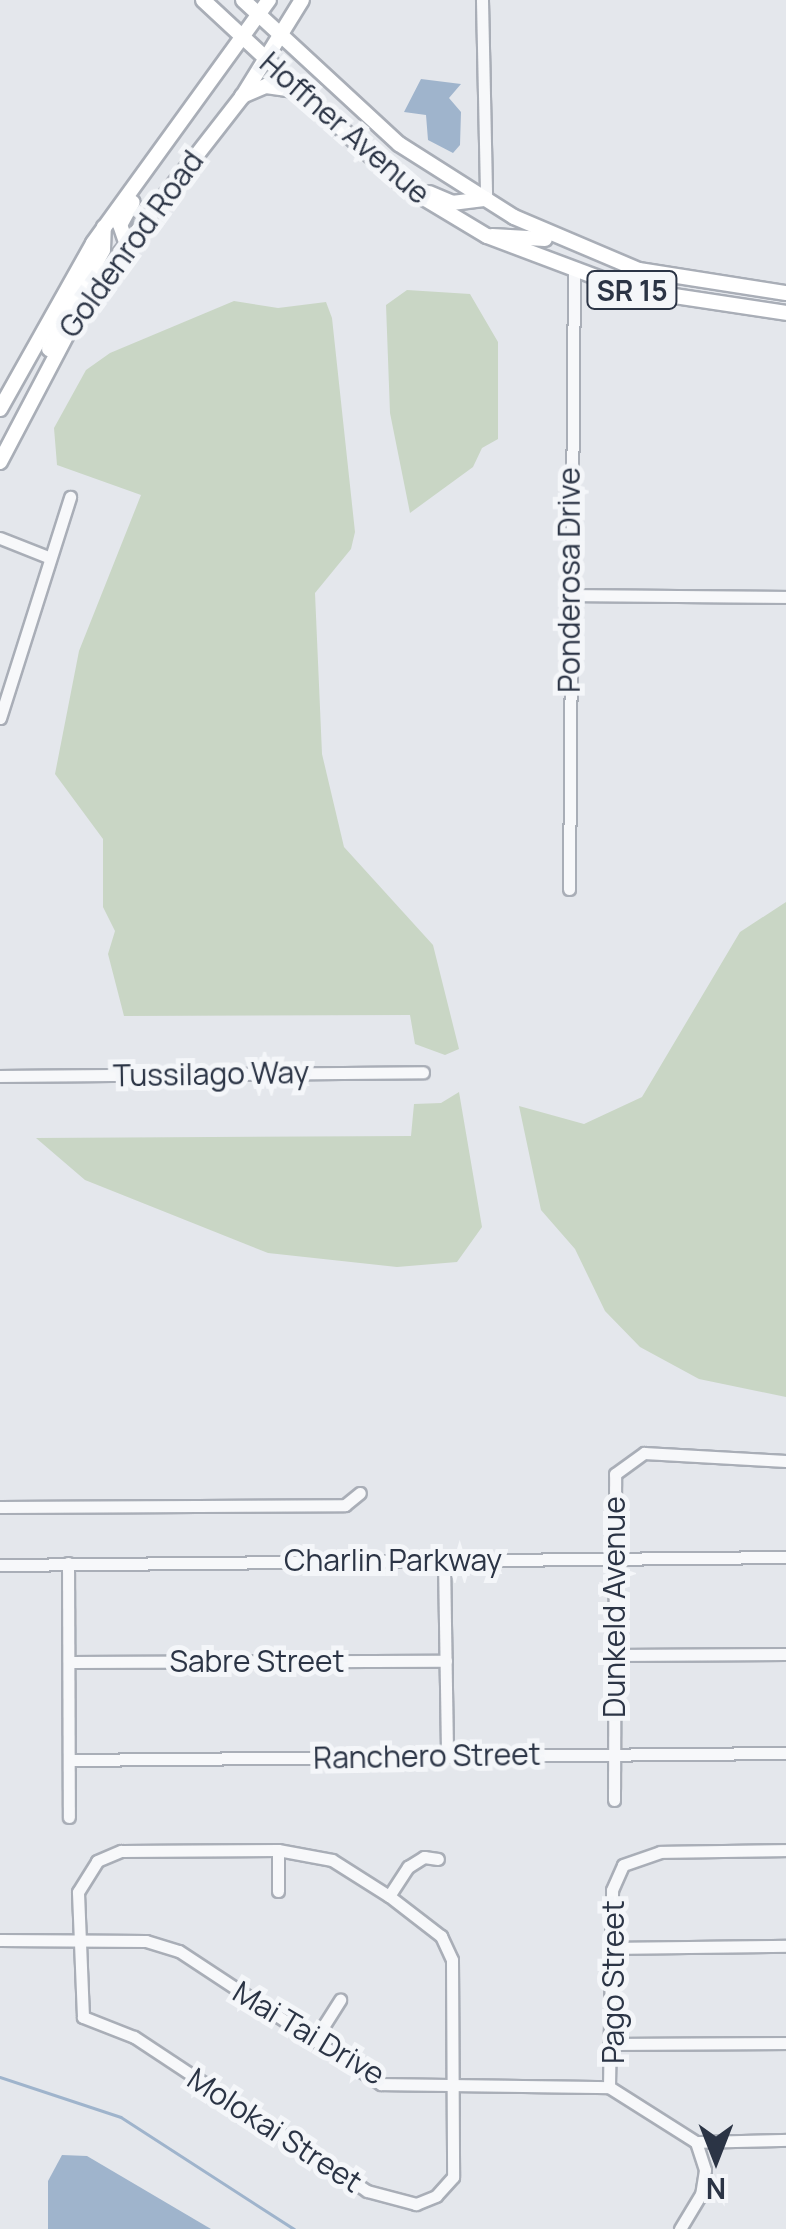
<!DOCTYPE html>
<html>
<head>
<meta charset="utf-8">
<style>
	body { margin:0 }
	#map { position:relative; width:786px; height:2229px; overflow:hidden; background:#e4e7ec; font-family:Manrope,sans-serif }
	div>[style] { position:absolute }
	.green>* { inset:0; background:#c9d6c5 }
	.water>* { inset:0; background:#9fb4cc }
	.stream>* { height:2.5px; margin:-1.25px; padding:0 1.25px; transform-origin:1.25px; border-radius:1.25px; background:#9fb4cc }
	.roads { filter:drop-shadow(2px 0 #a9aeb7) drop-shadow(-2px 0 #a9aeb7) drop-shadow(0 2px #a9aeb7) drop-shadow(0 -2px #a9aeb7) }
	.minor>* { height:11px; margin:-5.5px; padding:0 5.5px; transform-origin:5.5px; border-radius:5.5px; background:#f7f8fa }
	.major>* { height:14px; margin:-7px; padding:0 7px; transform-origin:7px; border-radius:7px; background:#fff }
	span { translate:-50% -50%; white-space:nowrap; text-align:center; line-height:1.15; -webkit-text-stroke:10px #f4f6f9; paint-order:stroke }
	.shield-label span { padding:2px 8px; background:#f4f6f9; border:2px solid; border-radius:8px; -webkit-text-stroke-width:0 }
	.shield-label { font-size:28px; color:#2b3445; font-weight:700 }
	.street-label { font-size:30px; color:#2b3445 }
	.north { position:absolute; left:666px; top:2109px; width:100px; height:100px; -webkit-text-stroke:8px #f4f6f9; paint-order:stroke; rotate:180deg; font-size:28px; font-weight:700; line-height:40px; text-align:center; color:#2b3445 }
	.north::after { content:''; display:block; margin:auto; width:35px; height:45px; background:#2b3445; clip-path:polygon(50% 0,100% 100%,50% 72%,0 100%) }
</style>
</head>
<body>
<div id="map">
	<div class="green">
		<i style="clip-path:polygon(407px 290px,470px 294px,498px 342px,498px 439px,482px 448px,473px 467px,410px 513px,390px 413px,386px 305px)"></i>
		<i style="clip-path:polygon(234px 301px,278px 308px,326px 302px,332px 318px,355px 532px,351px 549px,315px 593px,322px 754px,344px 847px,433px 945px,459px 1049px,445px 1055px,415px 1044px,410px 1015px,124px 1016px,108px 954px,115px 931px,103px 907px,103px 839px,55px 774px,79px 651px,141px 495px,57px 465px,54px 428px,86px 370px,110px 353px)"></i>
		<i style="clip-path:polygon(786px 902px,786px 1397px,699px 1379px,640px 1347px,605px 1311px,575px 1249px,541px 1210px,519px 1106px,584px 1124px,642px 1097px,740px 932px)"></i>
		<i style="clip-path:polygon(459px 1092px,482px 1227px,457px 1262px,397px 1267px,268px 1253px,85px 1180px,36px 1138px,411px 1136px,414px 1104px,441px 1103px)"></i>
	</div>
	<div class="water">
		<i style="clip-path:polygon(421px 79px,461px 84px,449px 98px,461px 112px,460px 145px,453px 153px,428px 140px,426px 115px,404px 112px)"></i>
		<i style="clip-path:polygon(62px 2155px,87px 2156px,211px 2229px,48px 2229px,48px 2181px)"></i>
	</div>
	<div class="stream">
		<i style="left:0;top:2077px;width:127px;rotate:18.3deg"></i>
		<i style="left:121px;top:2117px;width:206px;rotate:32.9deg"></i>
	</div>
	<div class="roads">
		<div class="minor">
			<i style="left:482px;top:0;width:199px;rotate:88.8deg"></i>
			<i style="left:0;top:538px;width:52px;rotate:21.6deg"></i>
			<i style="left:569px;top:595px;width:217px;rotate:0.5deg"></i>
			<i style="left:0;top:718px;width:232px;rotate:-72.4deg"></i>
			<i style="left:569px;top:889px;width:617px;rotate:-89.54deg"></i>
			<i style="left:0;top:1076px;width:423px;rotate:-0.5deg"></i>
			<i style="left:0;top:1507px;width:345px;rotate:-0.3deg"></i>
			<i style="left:345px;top:1505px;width:19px;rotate:-39deg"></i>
			<i style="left:444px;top:1560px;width:196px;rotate:89.1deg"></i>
			<i style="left:68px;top:1563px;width:254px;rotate:89.8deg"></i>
			<i style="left:0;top:1565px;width:786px;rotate:-0.58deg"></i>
			<i style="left:614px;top:1655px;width:172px;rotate:-0.3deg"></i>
			<i style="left:69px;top:1662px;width:377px;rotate:-0.2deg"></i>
			<i style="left:69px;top:1760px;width:717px;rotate:-0.56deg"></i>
			<i style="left:614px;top:1800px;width:326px;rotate:-89.8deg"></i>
			<i style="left:615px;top:1474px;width:36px;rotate:-36deg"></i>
			<i style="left:644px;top:1453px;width:142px;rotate:3.2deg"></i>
			<i style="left:278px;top:1850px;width:55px;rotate:10.5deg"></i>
			<i style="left:332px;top:1860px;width:67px;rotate:32.3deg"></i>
			<i style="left:389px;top:1896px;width:66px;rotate:37.6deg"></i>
			<i style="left:441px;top:1936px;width:26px;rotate:65deg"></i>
			<i style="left:452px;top:1960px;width:217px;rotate:89.7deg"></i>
			<i style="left:453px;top:2177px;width:25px;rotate:132deg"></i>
			<i style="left:436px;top:2196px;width:22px;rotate:158deg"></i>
			<i style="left:416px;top:2204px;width:51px;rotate:-165.1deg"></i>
			<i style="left:367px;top:2191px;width:279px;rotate:-146.5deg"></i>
			<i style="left:134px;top:2037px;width:55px;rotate:-158.6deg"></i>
			<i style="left:83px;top:2017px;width:125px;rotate:-92.3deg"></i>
			<i style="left:78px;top:1892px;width:36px;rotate:-58deg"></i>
			<i style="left:97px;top:1861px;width:26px;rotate:-23deg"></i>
			<i style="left:121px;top:1851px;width:157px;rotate:-0.4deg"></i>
			<i style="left:278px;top:1891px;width:41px;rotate:-90deg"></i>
			<i style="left:389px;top:1896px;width:35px;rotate:-57deg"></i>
			<i style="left:408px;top:1867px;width:19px;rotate:-32deg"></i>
			<i style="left:424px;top:1857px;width:14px;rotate:8deg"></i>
			<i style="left:0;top:1940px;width:146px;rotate:0.4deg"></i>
			<i style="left:146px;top:1941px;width:34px;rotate:17deg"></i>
			<i style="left:179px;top:1951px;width:242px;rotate:33.4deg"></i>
			<i style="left:381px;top:2084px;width:228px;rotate:0.8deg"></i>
			<i style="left:609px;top:2087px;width:103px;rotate:32.3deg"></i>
			<i style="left:696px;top:2142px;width:29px;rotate:72deg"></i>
			<i style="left:705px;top:2170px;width:24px;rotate:99deg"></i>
			<i style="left:701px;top:2194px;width:41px;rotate:121deg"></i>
			<i style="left:612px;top:1948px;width:174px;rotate:-0.7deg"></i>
			<i style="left:314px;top:2041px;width:49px;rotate:-57.6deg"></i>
			<i style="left:613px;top:2044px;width:173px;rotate:-0.3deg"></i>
			<i style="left:609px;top:2087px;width:197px;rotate:-89.1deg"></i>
			<i style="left:612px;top:1890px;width:27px;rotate:-66deg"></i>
			<i style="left:623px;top:1865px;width:39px;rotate:-19deg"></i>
			<i style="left:660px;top:1852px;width:126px;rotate:-0.9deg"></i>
			<i style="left:696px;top:2142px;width:90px;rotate:-1.3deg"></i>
		</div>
		<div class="major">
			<i style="left:203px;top:0;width:272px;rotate:42.9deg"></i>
			<i style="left:402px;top:185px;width:99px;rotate:31deg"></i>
			<i style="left:487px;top:236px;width:151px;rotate:20.6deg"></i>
			<i style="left:628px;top:289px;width:160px;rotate:8.6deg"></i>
			<i style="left:243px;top:0;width:212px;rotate:42.7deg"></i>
			<i style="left:399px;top:144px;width:136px;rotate:32.4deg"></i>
			<i style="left:514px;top:217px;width:136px;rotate:23deg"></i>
			<i style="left:639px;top:270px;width:149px;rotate:8.9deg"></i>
			<i style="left:242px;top:96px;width:26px;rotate:-23deg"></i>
			<i style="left:266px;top:86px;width:27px;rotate:8deg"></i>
			<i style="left:429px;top:193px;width:25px;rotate:23deg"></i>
			<i style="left:452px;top:203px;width:34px;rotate:-7deg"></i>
			<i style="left:492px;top:236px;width:53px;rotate:3.2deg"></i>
			<i style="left:126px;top:242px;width:18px;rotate:-109deg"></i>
			<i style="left:120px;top:225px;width:26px;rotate:-61deg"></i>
			<i style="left:49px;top:349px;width:113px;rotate:-61.4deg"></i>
			<i style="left:103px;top:250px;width:23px;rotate:-88deg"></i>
			<i style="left:0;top:409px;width:190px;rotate:-60.7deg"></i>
			<i style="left:93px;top:243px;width:300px;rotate:-54.1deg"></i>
			<i style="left:0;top:462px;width:187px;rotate:-62.3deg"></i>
			<i style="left:87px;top:296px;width:252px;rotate:-52.1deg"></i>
			<i style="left:242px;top:97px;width:114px;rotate:-58.3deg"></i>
		</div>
	</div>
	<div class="shield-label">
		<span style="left:632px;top:290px">SR 15</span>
	</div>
	<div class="street-label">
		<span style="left:345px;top:128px;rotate:41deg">Hoffner Avenue</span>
		<span style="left:131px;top:244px;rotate:-54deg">Goldenrod Road</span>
		<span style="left:569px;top:580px;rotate:-90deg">Ponderosa Drive</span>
		<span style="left:211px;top:1074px;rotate:-1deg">Tussilago Way</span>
		<span style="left:393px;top:1560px">Charlin Parkway</span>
		<span style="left:614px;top:1607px;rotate:-90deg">Dunkeld Avenue</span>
		<span style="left:257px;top:1661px">Sabre Street</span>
		<span style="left:427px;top:1756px;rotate:-1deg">Ranchero Street</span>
		<span style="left:613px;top:1982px;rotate:-90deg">Pago Street</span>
		<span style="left:309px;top:2033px;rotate:31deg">Mai Tai Drive</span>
		<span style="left:275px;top:2130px;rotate:33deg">Molokai Street</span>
	</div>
	<div class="north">N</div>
</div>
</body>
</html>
